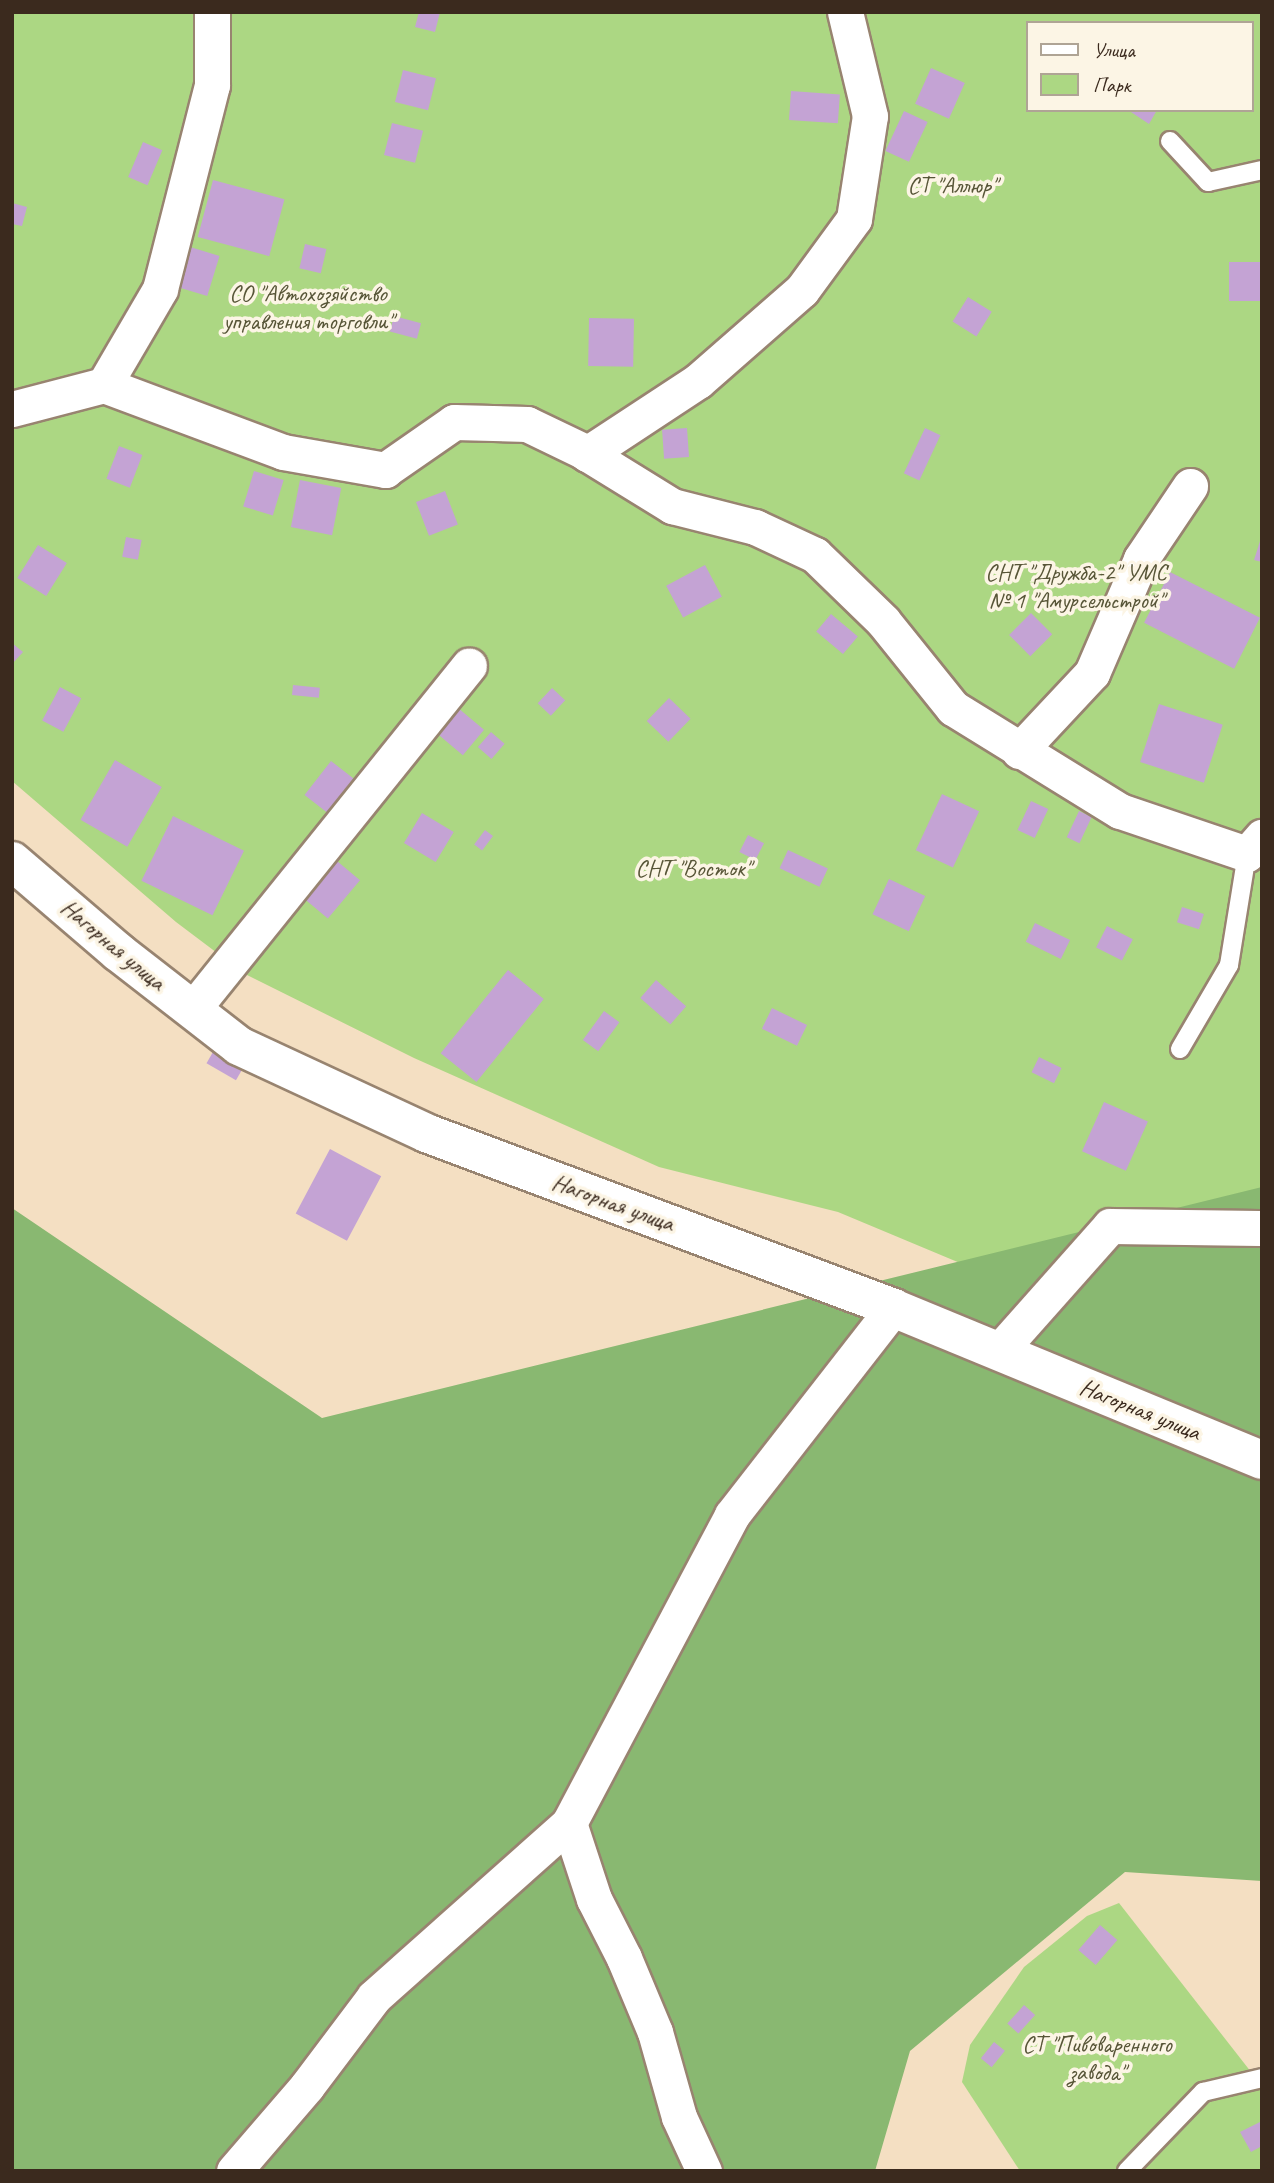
<!DOCTYPE html>
<html>
<head>
<meta charset="utf-8">
<style>
	body { margin:0 }
	#map { position:relative; width:1274px; height:2183px; overflow:hidden; background:#f4dfc2; font-family:Caveat,sans-serif }
	div>[style] { position:absolute }
	.green>* { inset:0; background:#acd783 }
	.forest>* { inset:0; background:#89b871 }
	.building>* { inset:0; background:#c4a3d4; transform-origin:0 0 }
	.roads { filter:drop-shadow(2px 0 #988470) drop-shadow(-2px 0 #988470) drop-shadow(0 2px #988470) drop-shadow(0 -2px #988470) }
	.lane>* { height:18px; margin:-9px; padding:0 9px; transform-origin:9px; border-radius:9px; background:#fff }
	.street>* { height:35px; margin:-17.5px; padding:0 17.5px; transform-origin:17.5px; border-radius:17.5px; background:#fff }
	.secondary>* { height:38px; margin:-19px; padding:0 19px; transform-origin:19px; border-radius:19px; background:#fff }
	span { translate:-50% -50%; white-space:nowrap; text-align:center; line-height:1.15; -webkit-text-stroke:7px #fcf5e5; paint-order:stroke }
	.park-label { font-size:24px; color:#575537 }
	.street-label { font-size:24px; color:#3b2a1e }
	.frame { position:absolute; inset:0; border:14px solid #3b2a1e; pointer-events:none }
	.legend { position:absolute; left:1026px; top:21px; width:228px; height:91px; box-sizing:border-box; background:#fcf5e5; border:2px solid #afa495; margin:0; padding:9px 12px; list-style:none; font-size:21px; color:#3b2a1e }
	.legend li { display:flex; align-items:center; gap:14px; height:35px }
	.legend b { width:35px; border:2px solid #afa495 }
</style>
</head>
<body>
<div id="map">
	<div class="green">
		<i style="clip-path:polygon(evenodd,12px 12px,1262px 12px,1262px 1384px,1082px 1314px,838px 1212px,659px 1167px,414px 1058px,245px 974px,176px 922px,12px 781px,12px 12px,1027px 23px,1251px 23px,1251px 110px,1027px 110px,1027px 23px)"></i>
		<i style="clip-path:polygon(1119px 1903px,1262px 2086px,1262px 2171px,1020px 2171px,962px 2082px,970px 2045px,1024px 1967px,1087px 1916px)"></i>
	</div>
	<div class="forest">
		<i style="clip-path:polygon(1262px 1187px,1262px 1881px,1125px 1872px,910px 2051px,875px 2171px,12px 2171px,12px 1208px,322px 1418px)"></i>
	</div>
	<div class="building">
		<i style="clip-path:polygon(419px 12px,440px 12px,435px 32px,415px 27px)"></i>
		<i style="left:931px;top:68px;width:37px;height:39px;rotate:24deg"></i>
		<i style="left:403px;top:70px;width:34px;height:33px;rotate:14deg"></i>
		<i style="left:791px;top:91px;width:49px;height:29px;rotate:4deg"></i>
		<i style="clip-path:polygon(1128px 110px,1157px 110px,1149px 124px)"></i>
		<i style="left:904px;top:111px;width:26px;height:44px;rotate:25deg"></i>
		<i style="left:392px;top:123px;width:32px;height:33px;rotate:14deg"></i>
		<i style="left:143px;top:142px;width:21px;height:38px;rotate:23deg"></i>
		<i style="left:213px;top:180px;width:74px;height:59px;rotate:15deg"></i>
		<i style="clip-path:polygon(12px 203px,27px 207px,22px 226px,12px 224px)"></i>
		<i style="left:305px;top:244px;width:22px;height:25px;rotate:13deg"></i>
		<i style="left:187px;top:246px;width:34px;height:42px;rotate:17deg"></i>
		<i style="left:1262px;top:262px;width:39px;height:33px;rotate:90deg"></i>
		<i style="left:968px;top:297px;width:28px;height:29px;rotate:32deg"></i>
		<i style="left:394px;top:316px;width:28px;height:16px;rotate:15deg"></i>
		<i style="left:589px;top:318px;width:45px;height:48px;rotate:1deg"></i>
		<i style="left:687px;top:428px;width:29px;height:25px;rotate:86deg"></i>
		<i style="left:925px;top:428px;width:17px;height:50px;rotate:25deg"></i>
		<i style="left:119px;top:446px;width:25px;height:35px;rotate:21deg"></i>
		<i style="left:254px;top:471px;width:31px;height:37px;rotate:17deg"></i>
		<i style="left:300px;top:480px;width:42px;height:48px;rotate:11deg"></i>
		<i style="left:445px;top:491px;width:36px;height:31px;rotate:69deg"></i>
		<i style="left:126px;top:537px;width:16px;height:20px;rotate:11deg"></i>
		<i style="clip-path:polygon(1261px 538px,1262px 538px,1262px 562px,1254px 560px)"></i>
		<i style="left:38px;top:545px;width:34px;height:39px;rotate:32deg"></i>
		<i style="left:705px;top:565px;width:36px;height:44px;rotate:62deg"></i>
		<i style="left:1170px;top:572px;width:101px;height:57px;rotate:27deg"></i>
		<i style="left:1031px;top:613px;width:30px;height:31px;rotate:45deg"></i>
		<i style="left:831px;top:614px;width:35px;height:23px;rotate:40deg"></i>
		<i style="clip-path:polygon(12px 643px,23px 652px,12px 664px)"></i>
		<i style="left:293px;top:685px;width:27px;height:10px;rotate:6deg"></i>
		<i style="left:60px;top:687px;width:24px;height:38px;rotate:28deg"></i>
		<i style="left:552px;top:688px;width:18px;height:21px;rotate:43deg"></i>
		<i style="left:669px;top:698px;width:30px;height:32px;rotate:44deg"></i>
		<i style="left:1159px;top:704px;width:67px;height:61px;rotate:18deg"></i>
		<i style="left:458px;top:708px;width:34px;height:33px;rotate:40deg"></i>
		<i style="left:491px;top:732px;width:18px;height:20px;rotate:41deg"></i>
		<i style="left:115px;top:760px;width:54px;height:69px;rotate:30deg"></i>
		<i style="left:331px;top:761px;width:29px;height:43px;rotate:38deg"></i>
		<i style="left:942px;top:794px;width:41px;height:62px;rotate:25deg"></i>
		<i style="left:1031px;top:801px;width:19px;height:32px;rotate:25deg"></i>
		<i style="left:1079px;top:811px;width:14px;height:29px;rotate:25deg"></i>
		<i style="left:422px;top:813px;width:37px;height:35px;rotate:31deg"></i>
		<i style="left:173px;top:816px;width:79px;height:72px;rotate:26deg"></i>
		<i style="left:485px;top:830px;width:10px;height:18px;rotate:37deg"></i>
		<i style="left:748px;top:835px;width:18px;height:19px;rotate:27deg"></i>
		<i style="left:788px;top:850px;width:44px;height:20px;rotate:25deg"></i>
		<i style="left:337px;top:861px;width:30px;height:50px;rotate:40deg"></i>
		<i style="left:889px;top:879px;width:40px;height:39px;rotate:25deg"></i>
		<i style="left:1182px;top:907px;width:23px;height:16px;rotate:18deg"></i>
		<i style="left:1035px;top:923px;width:39px;height:21px;rotate:26deg"></i>
		<i style="left:1107px;top:926px;width:29px;height:24px;rotate:27deg"></i>
		<i style="left:508px;top:970px;width:46px;height:107px;rotate:39deg"></i>
		<i style="left:656px;top:980px;width:40px;height:24px;rotate:41deg"></i>
		<i style="left:772px;top:1008px;width:39px;height:23px;rotate:26deg"></i>
		<i style="left:604px;top:1011px;width:19px;height:36px;rotate:36deg"></i>
		<i style="left:217px;top:1045px;width:34px;height:21px;rotate:30deg"></i>
		<i style="left:1039px;top:1057px;width:25px;height:17px;rotate:26deg"></i>
		<i style="left:1104px;top:1102px;width:48px;height:54px;rotate:24deg"></i>
		<i style="left:330px;top:1149px;width:58px;height:73px;rotate:28deg"></i>
		<i style="left:1100px;top:1925px;width:23px;height:33px;rotate:41deg"></i>
		<i style="left:1024px;top:2005px;width:15px;height:25px;rotate:42deg"></i>
		<i style="left:994px;top:2042px;width:14px;height:21px;rotate:39deg"></i>
		<i style="clip-path:polygon(1262px 2121px,1262px 2146px,1251px 2152px,1240px 2132px)"></i>
	</div>
	<div class="roads">
		<div class="lane">
			<i style="left:1170px;top:141px;width:56px;rotate:47.2deg"></i>
			<i style="left:1208px;top:182px;width:55px;rotate:-12.5deg"></i>
			<i style="left:1180px;top:1049px;width:97px;rotate:-59.7deg"></i>
			<i style="left:1229px;top:965px;width:112px;rotate:-80.8deg"></i>
			<i style="left:1127px;top:2171px;width:110px;rotate:-46.1deg"></i>
			<i style="left:1203px;top:2092px;width:61px;rotate:-13.3deg"></i>
		</div>
		<div class="street">
			<i style="left:104px;top:385px;width:191px;rotate:20.5deg"></i>
			<i style="left:283px;top:452px;width:104px;rotate:10deg"></i>
			<i style="left:385px;top:470px;width:84px;rotate:-34.8deg"></i>
			<i style="left:454px;top:422px;width:73px;rotate:1.6deg"></i>
			<i style="left:527px;top:424px;width:62px;rotate:25.7deg"></i>
			<i style="left:583px;top:451px;width:105px;rotate:31.7deg"></i>
			<i style="left:672px;top:506px;width:86px;rotate:14.2deg"></i>
			<i style="left:755px;top:527px;width:66px;rotate:25deg"></i>
			<i style="left:815px;top:555px;width:95px;rotate:44.1deg"></i>
			<i style="left:883px;top:621px;width:112px;rotate:51.2deg"></i>
			<i style="left:953px;top:708px;width:196px;rotate:31.7deg"></i>
			<i style="left:1120px;top:811px;width:134px;rotate:18.7deg"></i>
			<i style="left:1247px;top:854px;width:23px;rotate:-49deg"></i>
			<i style="left:12px;top:409px;width:95px;rotate:-14.6deg"></i>
			<i style="left:104px;top:385px;width:111px;rotate:-59.7deg"></i>
			<i style="left:160px;top:289px;width:211px;rotate:-75.7deg"></i>
			<i style="left:212px;top:85px;width:73px;rotate:-90deg"></i>
			<i style="left:587px;top:454px;width:133px;rotate:-33.3deg"></i>
			<i style="left:698px;top:381px;width:138px;rotate:-41.2deg"></i>
			<i style="left:802px;top:290px;width:88px;rotate:-53.8deg"></i>
			<i style="left:854px;top:219px;width:104px;rotate:-81.2deg"></i>
			<i style="left:870px;top:116px;width:107px;rotate:-103.5deg"></i>
			<i style="left:1019px;top:751px;width:107px;rotate:-46.9deg"></i>
			<i style="left:1092px;top:673px;width:124px;rotate:-66.7deg"></i>
			<i style="left:1141px;top:559px;width:88px;rotate:-56.1deg"></i>
			<i style="left:192px;top:1010px;width:442px;rotate:-51.2deg"></i>
			<i style="left:999px;top:1351px;width:167px;rotate:-48.4deg"></i>
			<i style="left:1110px;top:1226px;width:152px;rotate:0.8deg"></i>
			<i style="left:569px;top:1823px;width:80px;rotate:71.8deg"></i>
			<i style="left:594px;top:1899px;width:66px;rotate:63deg"></i>
			<i style="left:624px;top:1958px;width:80px;rotate:67.3deg"></i>
			<i style="left:655px;top:2032px;width:88px;rotate:74.2deg"></i>
			<i style="left:679px;top:2117px;width:60px;rotate:65.2deg"></i>
			<i style="left:234px;top:2171px;width:112px;rotate:-49.3deg"></i>
			<i style="left:307px;top:2086px;width:111px;rotate:-53deg"></i>
			<i style="left:374px;top:1997px;width:261px;rotate:-41.7deg"></i>
			<i style="left:569px;top:1823px;width:348px;rotate:-62.1deg"></i>
			<i style="left:732px;top:1515px;width:262px;rotate:-52.1deg"></i>
		</div>
		<div class="secondary">
			<i style="left:12px;top:861px;width:140px;rotate:40.6deg"></i>
			<i style="left:118px;top:952px;width:153px;rotate:37.8deg"></i>
			<i style="left:239px;top:1046px;width:206px;rotate:24.9deg"></i>
			<i style="left:426px;top:1133px;width:499px;rotate:20.5deg"></i>
			<i style="left:893px;top:1308px;width:399px;rotate:22.4deg"></i>
		</div>
	</div>
	<div class="park-label">
		<span style="left:952px;top:186px">СТ "Аллюр"</span>
		<span style="left:308px;top:308px">СО "Автохозяйство<br>управления торговли"</span>
		<span style="left:1076px;top:587px">СНТ "Дружба-2" УМС<br>№ 1 "Амурсельстрой"</span>
		<span style="left:693px;top:869px">СНТ "Восток"</span>
		<span style="left:1097px;top:2059px">СТ "Пивоваренного<br>завода"</span>
	</div>
	<div class="street-label">
		<span style="left:113px;top:945px;rotate:40deg">Нагорная улица</span>
		<span style="left:613px;top:1203px;rotate:20deg">Нагорная улица</span>
		<span style="left:1140px;top:1410px;rotate:22deg">Нагорная улица</span>
	</div>
	<div class="frame"></div>
	<ul class="legend">
	<li><b style="height:9px;background:#fff"></b>Улица</li>
	<li><b style="height:19px;background:#acd783"></b>Парк</li>
	</ul>
</div>
</body>
</html>
